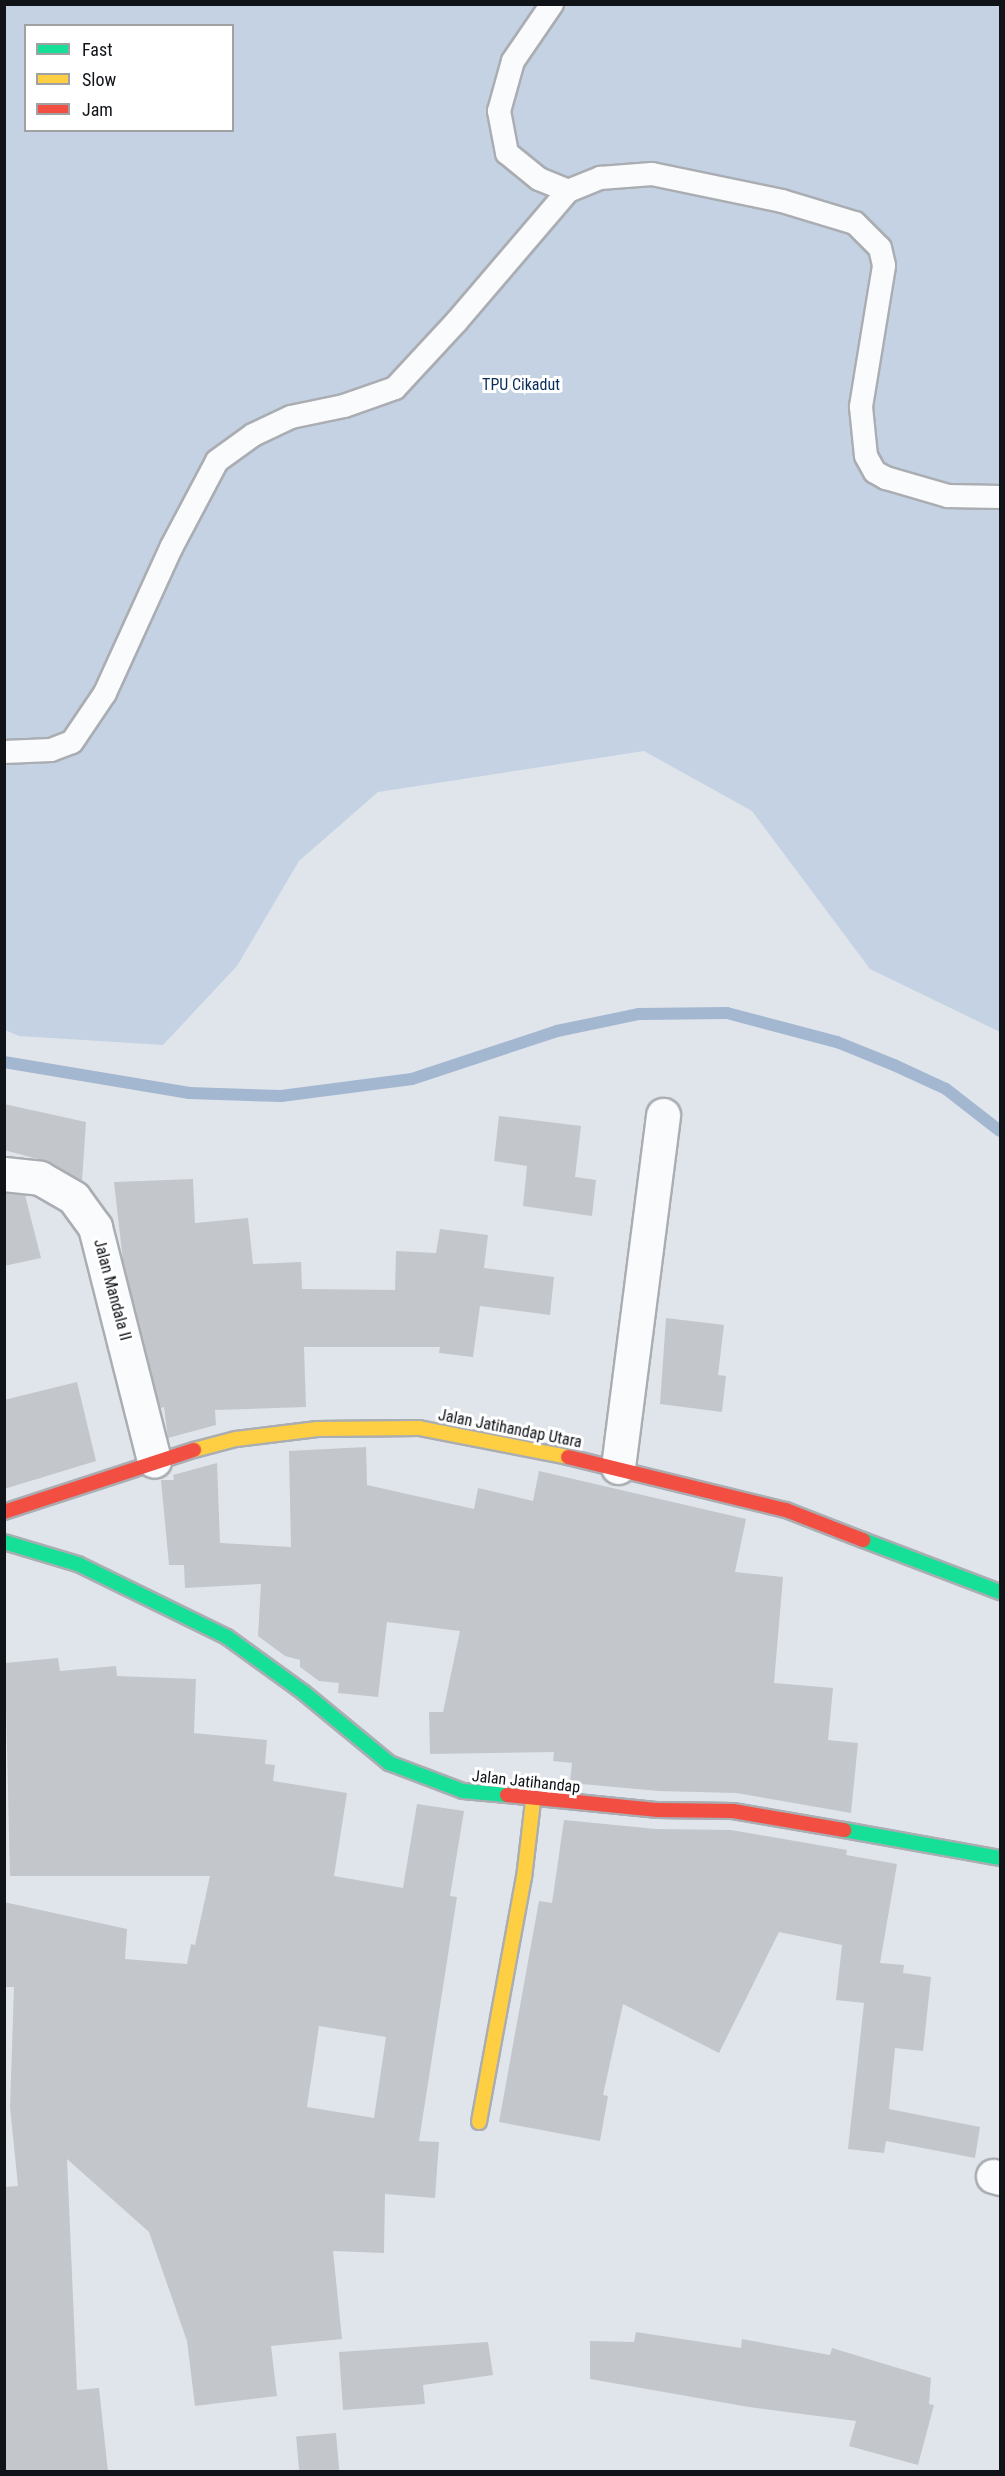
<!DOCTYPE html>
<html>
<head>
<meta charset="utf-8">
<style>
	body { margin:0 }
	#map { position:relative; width:1005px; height:2476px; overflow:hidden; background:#e0e5eb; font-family:"Roboto Condensed",sans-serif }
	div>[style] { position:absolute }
	.green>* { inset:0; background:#c4d2e3 }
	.stream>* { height:12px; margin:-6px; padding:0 6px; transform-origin:6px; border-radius:6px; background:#a3b7d1 }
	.building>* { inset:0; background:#c3c7cc; transform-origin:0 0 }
	.roads { filter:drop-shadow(2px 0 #aaadb2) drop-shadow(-2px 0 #aaadb2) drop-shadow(0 2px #aaadb2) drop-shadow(0 -2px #aaadb2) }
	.lane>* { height:22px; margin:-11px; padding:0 11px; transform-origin:11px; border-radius:11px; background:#fafbfc }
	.street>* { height:33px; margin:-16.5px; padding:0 16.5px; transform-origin:16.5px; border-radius:16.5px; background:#fafbfc }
	.fast>* { height:14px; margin:-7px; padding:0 7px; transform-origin:7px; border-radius:7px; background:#16e098 }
	.slow>* { height:14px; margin:-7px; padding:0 7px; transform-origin:7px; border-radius:7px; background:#ffcf43 }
	.jam>* { height:14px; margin:-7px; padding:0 7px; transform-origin:7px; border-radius:7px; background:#f24e42 }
	span { translate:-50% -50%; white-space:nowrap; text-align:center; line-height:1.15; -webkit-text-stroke:6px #fff; paint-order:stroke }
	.park-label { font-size:16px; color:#0a2e5a }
	.street-label { font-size:16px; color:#101317 }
	.frame { position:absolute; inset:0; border:6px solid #101317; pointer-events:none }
	.legend { position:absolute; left:24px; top:24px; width:210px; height:108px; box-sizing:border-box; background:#fff; border:2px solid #9fa1a2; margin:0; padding:8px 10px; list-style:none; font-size:18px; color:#101317 }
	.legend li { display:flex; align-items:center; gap:12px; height:30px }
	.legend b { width:30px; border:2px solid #9fa1a2 }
</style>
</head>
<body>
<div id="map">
	<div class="green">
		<i style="clip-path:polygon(evenodd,4px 5px,1000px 5px,1000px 1032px,870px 969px,752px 811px,644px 751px,378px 792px,299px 861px,237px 966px,163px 1045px,19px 1036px,5px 1030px,4px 5px,26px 26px,232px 26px,232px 130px,26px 130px,26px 26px)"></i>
	</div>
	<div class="stream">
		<i style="left:4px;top:1062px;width:188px;rotate:9.5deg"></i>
		<i style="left:189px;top:1093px;width:92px;rotate:1.9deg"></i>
		<i style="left:281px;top:1096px;width:132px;rotate:-7.4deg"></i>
		<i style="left:412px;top:1079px;width:153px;rotate:-18.3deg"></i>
		<i style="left:557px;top:1031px;width:84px;rotate:-11.7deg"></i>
		<i style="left:639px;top:1014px;width:88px;rotate:-0.7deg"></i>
		<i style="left:727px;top:1013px;width:114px;rotate:14.8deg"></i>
		<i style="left:837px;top:1042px;width:61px;rotate:22deg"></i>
		<i style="left:894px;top:1065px;width:57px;rotate:24.8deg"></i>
		<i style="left:946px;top:1089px;width:68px;rotate:37.9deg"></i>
	</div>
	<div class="building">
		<i style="clip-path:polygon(4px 1104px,86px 1122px,82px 1181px,49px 1162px,4px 1150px)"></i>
		<i style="clip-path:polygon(499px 1116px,581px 1126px,575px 1177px,596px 1180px,592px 1216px,523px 1206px,527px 1166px,494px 1161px)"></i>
		<i style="clip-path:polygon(193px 1179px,195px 1223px,248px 1218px,253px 1264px,301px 1262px,302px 1289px,395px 1290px,396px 1251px,436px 1253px,440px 1229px,488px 1235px,484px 1268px,554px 1277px,550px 1315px,480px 1306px,473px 1357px,439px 1353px,440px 1347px,304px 1347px,306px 1407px,215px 1410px,216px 1425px,168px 1438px,164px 1407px,160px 1408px,123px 1261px,114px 1182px)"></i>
		<i style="clip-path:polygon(4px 1193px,25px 1195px,41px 1258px,4px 1266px)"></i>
		<i style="clip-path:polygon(666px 1318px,724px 1325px,718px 1375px,726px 1376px,722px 1412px,660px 1404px)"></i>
		<i style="clip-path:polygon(77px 1382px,96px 1461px,4px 1489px,4px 1400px)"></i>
		<i style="clip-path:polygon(366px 1447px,367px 1485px,474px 1509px,478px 1488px,533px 1501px,539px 1471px,746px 1519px,735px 1572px,783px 1577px,774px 1683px,833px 1688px,828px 1740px,858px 1743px,851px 1813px,736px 1793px,659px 1791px,570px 1783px,572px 1763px,553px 1761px,554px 1752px,430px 1754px,429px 1712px,443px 1712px,460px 1631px,387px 1622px,378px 1697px,338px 1693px,339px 1683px,319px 1681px,300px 1667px,300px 1660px,285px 1656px,258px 1636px,261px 1584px,185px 1588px,184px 1565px,169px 1565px,161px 1480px,174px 1480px,173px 1475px,217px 1463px,220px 1543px,291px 1547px,289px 1451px)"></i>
		<i style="clip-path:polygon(evenodd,58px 1658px,60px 1671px,116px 1666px,117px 1676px,196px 1679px,194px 1733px,267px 1740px,265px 1764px,275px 1765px,273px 1781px,347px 1793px,334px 1876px,403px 1888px,417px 1804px,464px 1811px,450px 1896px,457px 1897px,419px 2141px,439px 2142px,435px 2198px,385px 2194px,384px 2253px,333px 2251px,342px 2339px,271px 2346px,277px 2396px,195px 2406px,187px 2341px,149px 2232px,67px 2159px,77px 2390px,99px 2388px,108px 2472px,4px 2472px,4px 2187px,18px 2186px,10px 2107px,14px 1987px,4px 1987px,4px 1902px,127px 1929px,125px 1959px,187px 1964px,191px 1944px,195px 1945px,210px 1876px,10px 1876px,5px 1663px,58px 1658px,319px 2026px,386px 2037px,374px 2118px,307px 2107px,319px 2026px)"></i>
		<i style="clip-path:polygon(564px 1820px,656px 1829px,731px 1830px,847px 1850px,846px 1855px,897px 1864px,880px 1963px,904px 1965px,903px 1973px,931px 1977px,923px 2051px,895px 2048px,889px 2109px,980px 2127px,975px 2158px,886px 2141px,884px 2153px,848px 2149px,864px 2003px,836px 2000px,842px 1945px,779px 1932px,719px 2053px,623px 2004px,603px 2095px,608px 2096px,600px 2141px,499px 2122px,539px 1901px,552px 1903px)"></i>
		<i style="clip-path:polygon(636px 2332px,741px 2348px,742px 2339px,830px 2355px,832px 2348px,931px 2378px,929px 2404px,934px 2405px,918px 2465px,849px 2446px,856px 2421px,749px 2407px,590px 2379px,590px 2341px,634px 2342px)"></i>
		<i style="clip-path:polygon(488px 2342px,493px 2375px,423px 2385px,425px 2404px,343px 2410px,339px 2352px)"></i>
		<i style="left:336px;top:2433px;width:37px;height:40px;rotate:85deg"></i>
	</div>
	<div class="roads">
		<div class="lane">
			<i style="left:552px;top:4px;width:69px;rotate:124.4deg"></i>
			<i style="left:513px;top:61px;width:52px;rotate:105.6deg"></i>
			<i style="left:499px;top:111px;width:43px;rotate:79.2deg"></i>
			<i style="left:507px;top:153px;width:41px;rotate:39.1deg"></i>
			<i style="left:539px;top:179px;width:31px;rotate:22deg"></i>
			<i style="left:568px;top:191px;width:35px;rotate:-22deg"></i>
			<i style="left:600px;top:178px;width:52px;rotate:-4.4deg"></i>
			<i style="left:652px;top:174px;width:133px;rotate:11.7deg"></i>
			<i style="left:782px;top:201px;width:76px;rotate:16.8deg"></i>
			<i style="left:855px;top:223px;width:35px;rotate:45deg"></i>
			<i style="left:880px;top:248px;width:18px;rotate:77deg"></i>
			<i style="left:884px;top:266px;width:143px;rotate:99.3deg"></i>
			<i style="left:861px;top:407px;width:49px;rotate:84.2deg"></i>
			<i style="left:866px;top:456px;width:18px;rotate:61deg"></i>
			<i style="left:875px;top:472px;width:13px;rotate:29deg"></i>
			<i style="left:886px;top:478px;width:65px;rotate:16.2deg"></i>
			<i style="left:948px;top:496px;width:52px;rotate:1.1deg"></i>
			<i style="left:4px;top:752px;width:47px;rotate:-2.4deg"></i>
			<i style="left:51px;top:750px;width:22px;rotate:-21deg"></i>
			<i style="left:72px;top:742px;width:59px;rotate:-56deg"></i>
			<i style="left:105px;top:693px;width:159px;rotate:-65.5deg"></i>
			<i style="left:171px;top:548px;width:98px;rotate:-62.1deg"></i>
			<i style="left:217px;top:461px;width:44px;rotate:-35.8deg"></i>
			<i style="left:253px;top:435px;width:42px;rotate:-25.3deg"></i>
			<i style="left:291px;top:417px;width:54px;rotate:-11.7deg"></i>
			<i style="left:344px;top:406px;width:54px;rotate:-19.4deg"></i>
			<i style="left:395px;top:388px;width:91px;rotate:-47.2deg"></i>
			<i style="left:457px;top:321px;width:171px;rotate:-49.5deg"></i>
		</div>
		<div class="street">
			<i style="left:4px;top:1174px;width:36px;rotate:6deg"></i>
			<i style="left:40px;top:1178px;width:39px;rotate:30deg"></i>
			<i style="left:74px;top:1198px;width:36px;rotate:54deg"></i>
			<i style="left:95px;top:1227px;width:241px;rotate:75.8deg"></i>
			<i style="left:618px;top:1467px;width:355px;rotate:-82.7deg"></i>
			<i style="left:993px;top:2176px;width:7px;rotate:16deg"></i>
		</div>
		<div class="fast">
			<i style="left:863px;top:1540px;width:147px;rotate:20.8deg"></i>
			<i style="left:4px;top:1542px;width:77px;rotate:16.6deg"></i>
			<i style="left:78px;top:1564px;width:166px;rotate:26.1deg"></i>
			<i style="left:227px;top:1637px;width:94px;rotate:35.9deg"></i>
			<i style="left:303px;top:1692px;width:112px;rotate:39.5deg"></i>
			<i style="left:389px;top:1763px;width:79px;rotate:20.7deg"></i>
			<i style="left:463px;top:1791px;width:44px;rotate:5.2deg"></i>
			<i style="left:844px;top:1830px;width:158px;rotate:10.2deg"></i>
		</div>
		<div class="slow">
			<i style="left:194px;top:1450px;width:43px;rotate:-14.7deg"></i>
			<i style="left:236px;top:1439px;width:82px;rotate:-7deg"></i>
			<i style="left:317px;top:1429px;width:102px;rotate:-0.6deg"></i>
			<i style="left:419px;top:1428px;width:152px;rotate:11deg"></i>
			<i style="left:479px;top:2122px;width:248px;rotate:-79.6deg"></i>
			<i style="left:524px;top:1878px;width:78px;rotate:-83.3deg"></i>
		</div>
		<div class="jam">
			<i style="left:568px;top:1457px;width:224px;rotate:13.7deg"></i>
			<i style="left:786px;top:1510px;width:83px;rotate:21.3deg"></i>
			<i style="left:4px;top:1512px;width:200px;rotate:-18.1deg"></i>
			<i style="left:507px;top:1795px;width:152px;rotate:5.7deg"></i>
			<i style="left:658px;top:1810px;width:75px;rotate:0.8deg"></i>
			<i style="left:733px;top:1811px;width:113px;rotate:9.7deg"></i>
		</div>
	</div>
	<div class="park-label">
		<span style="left:521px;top:385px">TPU Cikadut</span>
	</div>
	<div class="street-label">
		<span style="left:112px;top:1290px;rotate:75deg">Jalan Mandala II</span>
		<span style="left:510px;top:1429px;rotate:11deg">Jalan Jatihandap Utara</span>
		<span style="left:526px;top:1782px;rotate:6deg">Jalan Jatihandap</span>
	</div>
	<div class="frame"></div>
	<ul class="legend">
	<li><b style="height:8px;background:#16e098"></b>Fast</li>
	<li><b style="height:8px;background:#ffcf43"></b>Slow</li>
	<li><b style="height:8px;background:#f24e42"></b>Jam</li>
	</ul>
</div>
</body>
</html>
